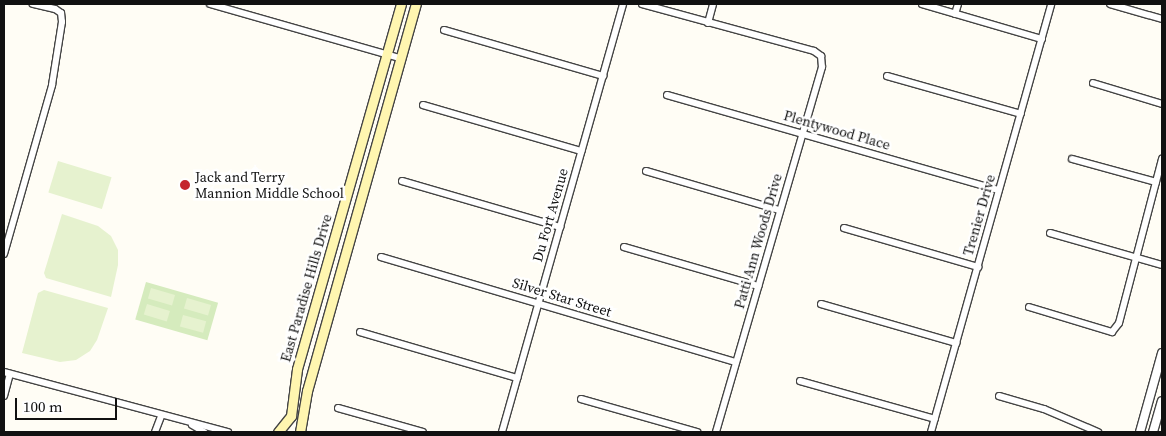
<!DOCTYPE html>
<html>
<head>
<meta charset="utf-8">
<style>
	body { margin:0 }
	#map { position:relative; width:1166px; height:436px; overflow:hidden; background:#fffdf5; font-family:"Source Serif 4",serif }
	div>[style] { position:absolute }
	.green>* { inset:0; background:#d5ebbd; transform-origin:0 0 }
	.pitch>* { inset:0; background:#e6f2cf; transform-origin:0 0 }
	.roads { filter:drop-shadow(1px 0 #444) drop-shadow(-1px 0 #444) drop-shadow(0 1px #444) drop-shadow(0 -1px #444) }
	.minor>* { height:6px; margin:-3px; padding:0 3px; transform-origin:3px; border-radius:3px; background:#fff }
	.tertiary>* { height:8px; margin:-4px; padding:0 4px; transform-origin:4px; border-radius:4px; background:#fff }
	.secondary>* { height:9px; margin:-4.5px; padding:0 4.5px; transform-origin:4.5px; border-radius:4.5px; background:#fff6b0 }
	.dots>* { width:14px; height:14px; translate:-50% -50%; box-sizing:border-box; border:2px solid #fff; border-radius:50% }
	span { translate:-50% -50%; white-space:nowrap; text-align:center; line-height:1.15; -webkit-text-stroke:5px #fff; paint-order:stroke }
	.street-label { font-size:14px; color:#111 }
	.poi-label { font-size:14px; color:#111 }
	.left { translate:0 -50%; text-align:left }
	.frame { position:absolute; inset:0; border:5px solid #111; pointer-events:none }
	.scale { position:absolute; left:15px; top:398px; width:102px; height:22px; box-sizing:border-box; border:2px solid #111; border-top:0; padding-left:6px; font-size:15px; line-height:18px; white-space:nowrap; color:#111; -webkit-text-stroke:4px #fff; paint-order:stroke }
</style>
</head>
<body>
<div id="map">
	<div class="green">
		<i style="left:146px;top:282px;width:75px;height:39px;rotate:16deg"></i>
	</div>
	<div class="pitch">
		<i style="left:58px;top:161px;width:56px;height:33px;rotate:17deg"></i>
		<i style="clip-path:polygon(62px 214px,98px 226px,111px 236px,118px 250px,118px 265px,111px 297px,46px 278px,44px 273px)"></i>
		<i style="left:151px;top:288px;width:25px;height:11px;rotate:16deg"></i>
		<i style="clip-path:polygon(44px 290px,108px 308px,97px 340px,90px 351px,76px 360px,60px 362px,22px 353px,38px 293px)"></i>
		<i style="left:187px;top:298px;width:25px;height:11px;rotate:16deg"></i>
		<i style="left:147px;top:304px;width:24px;height:11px;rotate:17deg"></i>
		<i style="left:183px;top:315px;width:24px;height:12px;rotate:15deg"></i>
	</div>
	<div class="roads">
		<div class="minor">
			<i style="left:210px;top:4px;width:198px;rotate:15.9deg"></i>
			<i style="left:642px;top:4px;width:178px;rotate:15.3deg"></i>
			<i style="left:814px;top:51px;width:9px;rotate:36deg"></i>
			<i style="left:821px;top:56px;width:11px;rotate:85deg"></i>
			<i style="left:822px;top:67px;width:380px;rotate:106.2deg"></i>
			<i style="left:922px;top:4px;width:125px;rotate:16.3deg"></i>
			<i style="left:1110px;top:4px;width:54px;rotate:16.1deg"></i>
			<i style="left:955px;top:14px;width:10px;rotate:-73deg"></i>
			<i style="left:708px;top:23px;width:20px;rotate:-75deg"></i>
			<i style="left:444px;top:30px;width:166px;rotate:16.1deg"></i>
			<i style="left:887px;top:76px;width:139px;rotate:15.8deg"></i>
			<i style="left:1093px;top:83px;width:72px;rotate:16.9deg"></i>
			<i style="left:667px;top:95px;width:345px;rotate:16deg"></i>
			<i style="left:423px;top:105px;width:165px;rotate:16.2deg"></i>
			<i style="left:1072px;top:159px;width:87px;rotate:15.3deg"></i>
			<i style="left:646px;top:171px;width:139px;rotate:16.3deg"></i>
			<i style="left:402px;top:181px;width:165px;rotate:16.2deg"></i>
			<i style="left:844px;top:228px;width:140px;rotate:16.2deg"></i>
			<i style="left:1050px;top:233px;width:116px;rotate:15.9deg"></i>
			<i style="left:624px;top:247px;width:140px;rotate:16.2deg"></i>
			<i style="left:4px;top:254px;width:176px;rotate:-74.1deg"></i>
			<i style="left:52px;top:85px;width:64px;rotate:-81deg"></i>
			<i style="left:62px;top:22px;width:9px;rotate:-96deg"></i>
			<i style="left:61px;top:13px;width:7px;rotate:-146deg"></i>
			<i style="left:55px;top:9px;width:23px;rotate:-167deg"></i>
			<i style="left:381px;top:257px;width:370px;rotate:16.5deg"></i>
			<i style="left:821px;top:304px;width:141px;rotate:16.1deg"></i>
			<i style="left:1029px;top:307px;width:87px;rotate:16.8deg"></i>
			<i style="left:1112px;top:332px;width:11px;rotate:-52deg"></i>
			<i style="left:1119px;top:323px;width:170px;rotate:-75.3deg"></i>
			<i style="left:360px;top:332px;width:164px;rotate:16.3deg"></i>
			<i style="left:4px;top:372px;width:232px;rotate:15deg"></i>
			<i style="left:800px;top:381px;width:140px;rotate:15.7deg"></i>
			<i style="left:4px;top:396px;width:23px;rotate:-75deg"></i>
			<i style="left:999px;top:396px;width:47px;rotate:16.1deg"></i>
			<i style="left:1044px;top:409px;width:59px;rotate:23.1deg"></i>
			<i style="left:581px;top:399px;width:121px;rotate:15.9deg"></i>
			<i style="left:338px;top:408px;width:88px;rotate:15.8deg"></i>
			<i style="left:192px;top:425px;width:14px;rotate:30deg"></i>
			<i style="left:155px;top:432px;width:17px;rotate:-69deg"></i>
			<i style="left:502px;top:432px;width:445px;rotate:-74.2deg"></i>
			<i style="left:931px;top:432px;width:445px;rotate:-74.3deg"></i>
		</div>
		<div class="tertiary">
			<i style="left:1140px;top:432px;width:82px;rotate:-74.4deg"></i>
			<i style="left:1153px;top:432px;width:32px;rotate:-74deg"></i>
		</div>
		<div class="secondary">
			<i style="left:278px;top:432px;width:21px;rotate:-51deg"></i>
			<i style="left:291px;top:416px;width:47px;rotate:-82.7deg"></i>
			<i style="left:297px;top:369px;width:380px;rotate:-74.1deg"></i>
			<i style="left:300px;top:432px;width:42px;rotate:-80.3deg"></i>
			<i style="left:307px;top:391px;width:402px;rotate:-74.3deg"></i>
		</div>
	</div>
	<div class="dots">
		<i style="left:185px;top:185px;background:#c4262e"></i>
	</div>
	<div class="street-label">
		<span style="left:837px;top:130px;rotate:16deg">Plentywood Place</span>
		<span style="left:550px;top:215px;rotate:-74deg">Du Fort Avenue</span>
		<span style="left:979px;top:215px;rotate:-74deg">Trenier Drive</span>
		<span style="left:758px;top:241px;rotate:-74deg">Patti Ann Woods Drive</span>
		<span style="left:306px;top:288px;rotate:-74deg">East Paradise Hills Drive</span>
		<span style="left:562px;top:297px;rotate:17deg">Silver Star Street</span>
	</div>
	<div class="poi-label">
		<span class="left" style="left:195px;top:185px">Jack and Terry<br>Mannion Middle School</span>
	</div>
	<div class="frame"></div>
	<div class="scale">100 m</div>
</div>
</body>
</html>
